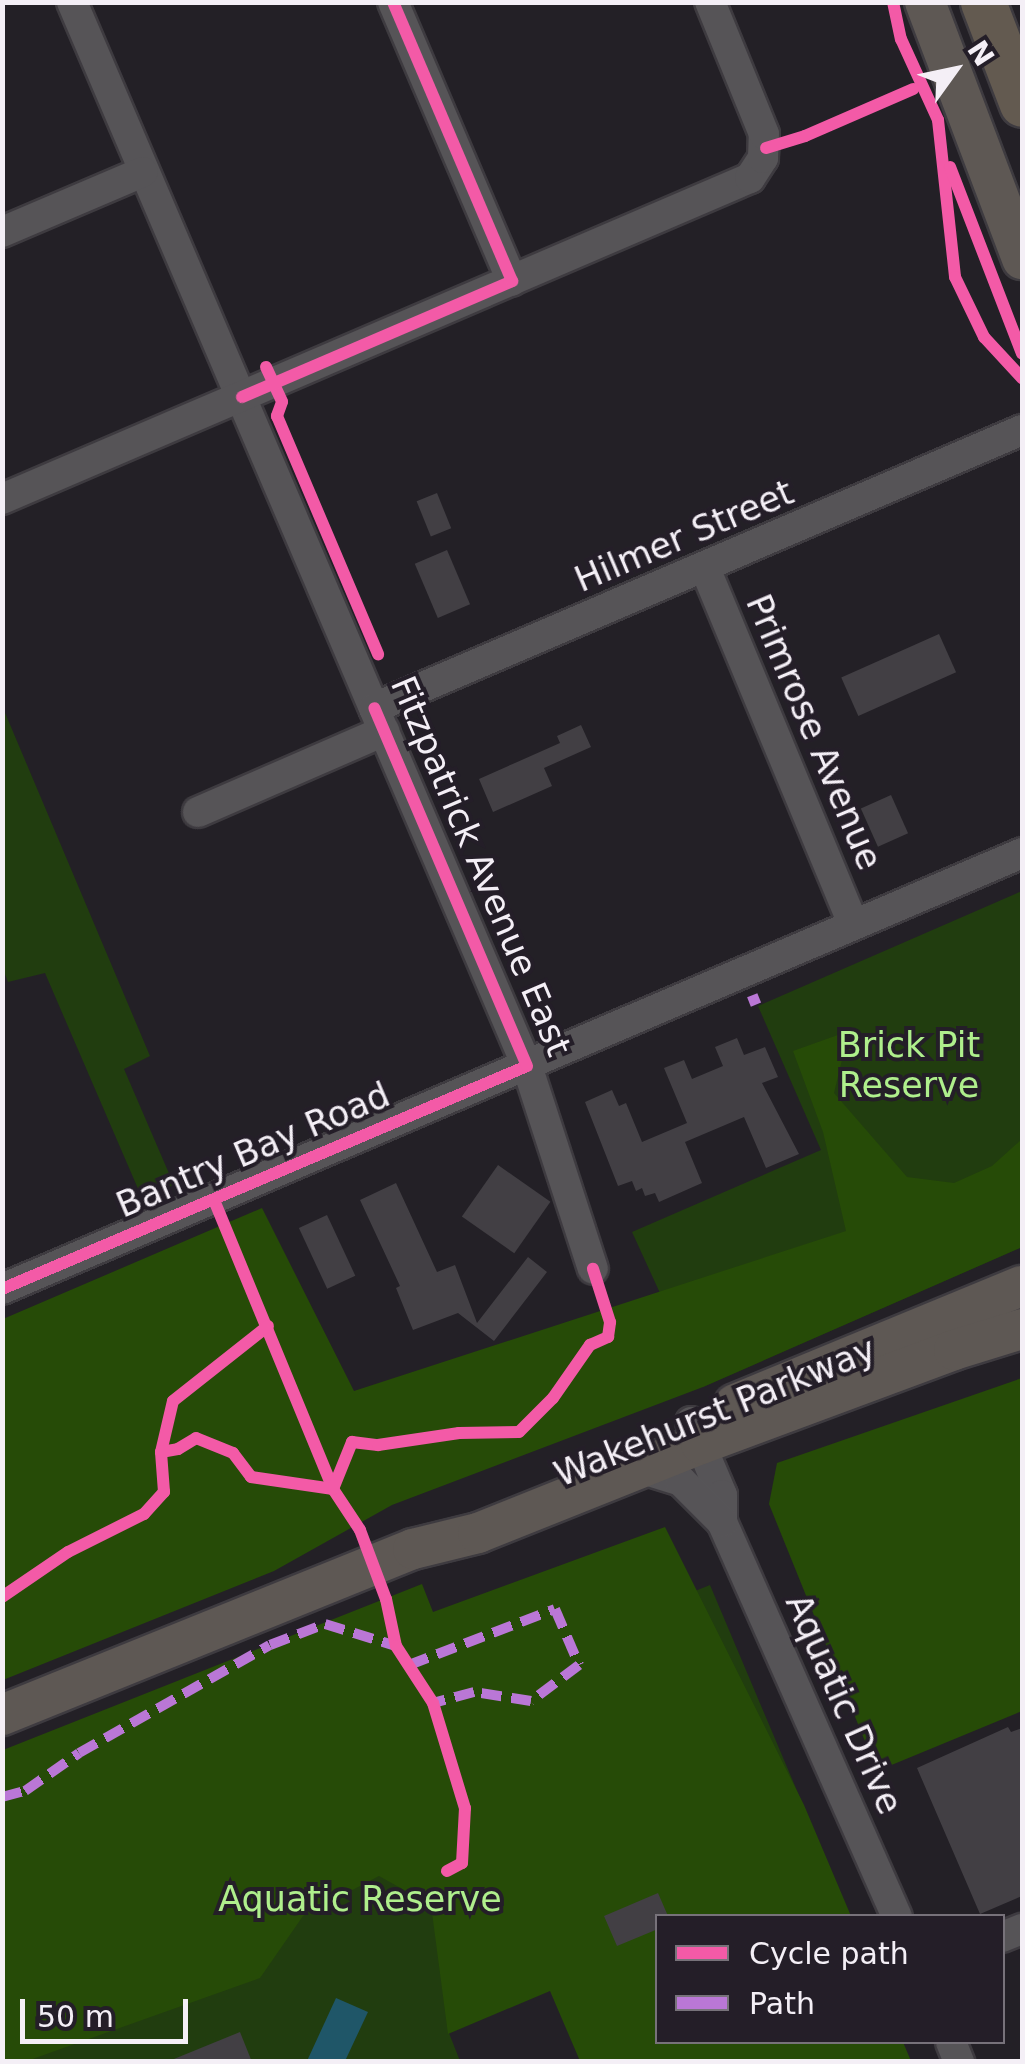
<!DOCTYPE html>
<html>
<head>
<meta charset="utf-8">
<style>
	body { margin:0 }
	#map { position:relative; width:1025px; height:2064px; overflow:hidden; background:#232026; font-family:"DejaVu Sans",sans-serif }
	div>[style] { position:absolute }
	.green>* { inset:0; background:#213d0f }
	.forest>* { inset:0; background:#264b07 }
	.water>* { inset:0; background:#1f5668 }
	.building>* { inset:0; background:#423f44; transform-origin:0 0 }
	.roads { filter:drop-shadow(2px 0 #3e3b40) drop-shadow(-2px 0 #3e3b40) drop-shadow(0 2px #3e3b40) drop-shadow(0 -2px #3e3b40) }
	.minor>* { height:30px; margin:-15px; padding:0 15px; transform-origin:15px; border-radius:15px; background:#565457 }
	.major>* { height:40px; margin:-20px; padding:0 20px; transform-origin:20px; border-radius:20px; background:#5e5854 }
	.highway>* { height:45px; margin:-22.5px; padding:0 22.5px; transform-origin:22.5px; border-radius:22.5px; background:#635a50 }
	.quiet>* { height:10px; margin-top:-5px; transform-origin:0; background:repeating-linear-gradient(90deg,#ba77d6 0 20px,transparent 0 30px) }
	.cycleway>* { height:12px; margin:-6px; padding:0 6px; transform-origin:6px; border-radius:6px; background:#f35aa7 }
	span { translate:-50% -50%; white-space:nowrap; text-align:center; line-height:1.15; -webkit-text-stroke:8px #241e28; paint-order:stroke }
	.street-label { font-size:35px; color:#f4eff6 }
	.park-label { font-size:35px; color:#afef8c }
	.frame { position:absolute; inset:0; border:5px solid #f4eff6; pointer-events:none }
	.legend { position:absolute; left:655px; top:1914px; width:350px; height:130px; box-sizing:border-box; background:#241e28; border:2px solid #77727a; margin:0; padding:12px 18px; list-style:none; font-size:30px; color:#f4eff6 }
	.legend li { display:flex; align-items:center; gap:20px; height:50px }
	.legend b { width:50px; border:2px solid #77727a }
	.north { position:absolute; left:905px; top:20px; width:100px; height:100px; -webkit-text-stroke:8px #241e28; paint-order:stroke; rotate:57deg; font-size:28px; font-weight:700; line-height:40px; text-align:center; color:#f4eff6 }
	.north::after { content:''; display:block; margin:auto; width:35px; height:45px; background:#f4eff6; clip-path:polygon(50% 0,100% 100%,50% 72%,0 100%) }
	.scale { position:absolute; left:20px; top:1999px; width:168px; height:45px; box-sizing:border-box; border:5px solid #f4eff6; border-top:0; padding-left:12px; font-size:30px; line-height:35px; white-space:nowrap; color:#f4eff6; -webkit-text-stroke:8px #241e28; paint-order:stroke }
</style>
</head>
<body>
<div id="map">
	<div class="green">
		<i style="clip-path:polygon(3px 708px,150px 1056px,124px 1069px,174px 1185px,142px 1198px,45px 973px,8px 982px,3px 969px)"></i>
		<i style="clip-path:polygon(1022px 891px,1022px 1247px,703px 1387px,632px 1232px,821px 1150px,758px 1006px)"></i>
		<i style="clip-path:polygon(710px 1585px,831px 1871px,658px 1916px,657px 1944px,449px 2033px,460px 2061px,3px 2062px,3px 1870px)"></i>
	</div>
	<div class="forest">
		<i style="clip-path:polygon(849px 1031px,834px 1093px,907px 1177px,954px 1183px,992px 1166px,1022px 1139px,1022px 1247px,703px 1387px,392px 1505px,274px 1571px,3px 1680px,3px 1319px,262px 1208px,354px 1391px,846px 1231px,823px 1132px,793px 1051px)"></i>
		<i style="clip-path:polygon(1022px 1378px,1022px 1711px,877px 1771px,769px 1504px,777px 1463px)"></i>
		<i style="clip-path:polygon(665px 1527px,804px 1805px,851px 1916px,658px 1916px,658px 2042px,903px 2042px,911px 2061px,580px 2061px,550px 1991px,448px 2034px,431px 1905px,379px 1876px,303px 1916px,260px 1978px,27px 2061px,3px 2062px,3px 1750px,422px 1584px,433px 1612px)"></i>
	</div>
	<div class="water">
		<i style="clip-path:polygon(336px 1998px,368px 2012px,345px 2061px,307px 2061px)"></i>
	</div>
	<div class="building">
		<i style="left:437px;top:493px;width:38px;height:22px;rotate:68deg"></i>
		<i style="left:447px;top:550px;width:59px;height:35px;rotate:67deg"></i>
		<i style="left:939px;top:634px;width:42px;height:107px;rotate:66deg"></i>
		<i style="clip-path:polygon(581px 725px,591px 747px,544px 768px,552px 786px,493px 812px,479px 779px,560px 743px,557px 736px)"></i>
		<i style="left:891px;top:795px;width:42px;height:33px;rotate:66deg"></i>
		<i style="clip-path:polygon(737px 1038px,744px 1055px,765px 1047px,778px 1077px,762px 1083px,799px 1154px,766px 1168px,744px 1117px,685px 1142px,702px 1183px,659px 1202px,655px 1193px,645px 1196px,642px 1188px,636px 1191px,632px 1181px,618px 1186px,585px 1102px,612px 1090px,619px 1106px,626px 1103px,642px 1142px,687px 1123px,664px 1068px,684px 1060px,692px 1079px,723px 1066px,715px 1047px)"></i>
		<i style="left:498px;top:1165px;width:64px;height:63px;rotate:35deg"></i>
		<i style="clip-path:polygon(396px 1183px,437px 1272px,455px 1265px,477px 1323px,528px 1257px,547px 1272px,494px 1341px,458px 1313px,413px 1330px,396px 1288px,400px 1286px,360px 1200px)"></i>
		<i style="left:327px;top:1215px;width:67px;height:31px;rotate:65deg"></i>
		<i style="clip-path:polygon(1008px 1727px,1011px 1732px,1022px 1728px,1022px 1896px,980px 1914px,917px 1768px)"></i>
		<i style="clip-path:polygon(658px 1893px,668px 1916px,658px 1916px,658px 1929px,617px 1946px,604px 1916px)"></i>
		<i style="clip-path:polygon(240px 2032px,252px 2062px,169px 2062px,169px 2061px)"></i>
	</div>
	<div class="roads">
		<div class="minor">
			<i style="left:72px;top:2px;width:1157px;rotate:66.85deg"></i>
			<i style="left:527px;top:1066px;width:213px;rotate:72deg"></i>
			<i style="left:393px;top:2px;width:303px;rotate:66.9deg"></i>
			<i style="left:2px;top:232px;width:153px;rotate:-23.1deg"></i>
			<i style="left:2px;top:499px;width:814px;rotate:-23.23deg"></i>
			<i style="left:750px;top:178px;width:24px;rotate:-57deg"></i>
			<i style="left:763px;top:158px;width:24px;rotate:-88deg"></i>
			<i style="left:764px;top:134px;width:143px;rotate:-112.2deg"></i>
			<i style="left:705px;top:568px;width:386px;rotate:67.4deg"></i>
			<i style="left:374px;top:708px;width:705px;rotate:-23.22deg"></i>
			<i style="left:198px;top:812px;width:203px;rotate:-23.5deg"></i>
			<i style="left:2px;top:1289px;width:1109px;rotate:-23.14deg"></i>
			<i style="left:691px;top:1422px;width:79px;rotate:67deg"></i>
			<i style="left:722px;top:1495px;width:27px;rotate:90deg"></i>
			<i style="left:722px;top:1522px;width:431px;rotate:66.1deg"></i>
			<i style="left:639px;top:1468px;width:44px;rotate:17.2deg"></i>
			<i style="left:681px;top:1481px;width:58px;rotate:45deg"></i>
			<i style="left:1002px;top:1937px;width:22px;rotate:-22deg"></i>
			<i style="left:951px;top:2042px;width:22px;rotate:68deg"></i>
		</div>
		<div class="major">
			<i style="left:925px;top:2px;width:275px;rotate:69.3deg"></i>
			<i style="left:735px;top:1404px;width:310px;rotate:-22.4deg"></i>
			<i style="left:2px;top:1715px;width:443px;rotate:-22deg"></i>
			<i style="left:413px;top:1549px;width:67px;rotate:-13.8deg"></i>
			<i style="left:478px;top:1533px;width:240px;rotate:-21.8deg"></i>
			<i style="left:701px;top:1444px;width:270px;rotate:-20.4deg"></i>
			<i style="left:954px;top:1350px;width:71px;rotate:-17.2deg"></i>
		</div>
		<div class="highway">
			<i style="left:983px;top:2px;width:109px;rotate:69.1deg"></i>
		</div>
	</div>
	<div class="quiet">
		<i style="left:749px;top:1002px;width:11px;rotate:-22deg"></i>
		<i style="left:409px;top:1665px;width:156px;rotate:-21deg"></i>
		<i style="left:555px;top:1609px;width:61px;rotate:66.8deg"></i>
		<i style="left:579px;top:1665px;width:60px;rotate:143.1deg"></i>
		<i style="left:531px;top:1701px;width:58px;rotate:-171deg"></i>
		<i style="left:474px;top:1692px;width:42px;rotate:165deg"></i>
		<i style="left:2px;top:1797px;width:24px;rotate:-15deg"></i>
		<i style="left:25px;top:1791px;width:66px;rotate:-35.1deg"></i>
		<i style="left:79px;top:1753px;width:219px;rotate:-29.5deg"></i>
		<i style="left:270px;top:1645px;width:59px;rotate:-20.9deg"></i>
		<i style="left:325px;top:1624px;width:74px;rotate:17.2deg"></i>
	</div>
	<div class="cycleway">
		<i style="left:893px;top:2px;width:38px;rotate:78deg"></i>
		<i style="left:901px;top:39px;width:89px;rotate:65.4deg"></i>
		<i style="left:938px;top:120px;width:158px;rotate:83.8deg"></i>
		<i style="left:955px;top:277px;width:67px;rotate:64.2deg"></i>
		<i style="left:984px;top:337px;width:56px;rotate:47.2deg"></i>
		<i style="left:766px;top:148px;width:41px;rotate:-17.1deg"></i>
		<i style="left:805px;top:136px;width:118px;rotate:-23.5deg"></i>
		<i style="left:950px;top:167px;width:200px;rotate:68.9deg"></i>
		<i style="left:266px;top:367px;width:38px;rotate:65deg"></i>
		<i style="left:282px;top:402px;width:15px;rotate:110deg"></i>
		<i style="left:277px;top:416px;width:259px;rotate:67deg"></i>
		<i style="left:242px;top:397px;width:294px;rotate:-23.2deg"></i>
		<i style="left:512px;top:281px;width:303px;rotate:-113.1deg"></i>
		<i style="left:214px;top:1200px;width:313px;rotate:67.6deg"></i>
		<i style="left:333px;top:1489px;width:49px;rotate:56.6deg"></i>
		<i style="left:360px;top:1530px;width:74px;rotate:69.4deg"></i>
		<i style="left:386px;top:1599px;width:48px;rotate:78deg"></i>
		<i style="left:396px;top:1646px;width:68px;rotate:57deg"></i>
		<i style="left:433px;top:1703px;width:110px;rotate:73.1deg"></i>
		<i style="left:465px;top:1808px;width:55px;rotate:93.1deg"></i>
		<i style="left:462px;top:1863px;width:17px;rotate:152deg"></i>
		<i style="left:2px;top:1289px;width:570px;rotate:-23.01deg"></i>
		<i style="left:527px;top:1066px;width:389px;rotate:-113.1deg"></i>
		<i style="left:161px;top:1452px;width:52px;rotate:-76.8deg"></i>
		<i style="left:173px;top:1401px;width:121px;rotate:-38.3deg"></i>
		<i style="left:2px;top:1597px;width:80px;rotate:-34.3deg"></i>
		<i style="left:68px;top:1552px;width:85px;rotate:-26.6deg"></i>
		<i style="left:144px;top:1514px;width:30px;rotate:-48deg"></i>
		<i style="left:164px;top:1492px;width:40px;rotate:-94.3deg"></i>
		<i style="left:161px;top:1452px;width:17px;rotate:-10deg"></i>
		<i style="left:178px;top:1449px;width:21px;rotate:-31deg"></i>
		<i style="left:196px;top:1438px;width:40px;rotate:22deg"></i>
		<i style="left:233px;top:1453px;width:30px;rotate:53deg"></i>
		<i style="left:251px;top:1477px;width:83px;rotate:8.3deg"></i>
		<i style="left:333px;top:1489px;width:51px;rotate:-68deg"></i>
		<i style="left:352px;top:1442px;width:26px;rotate:7deg"></i>
		<i style="left:378px;top:1445px;width:82px;rotate:-8.4deg"></i>
		<i style="left:459px;top:1433px;width:60px;rotate:-1deg"></i>
		<i style="left:519px;top:1432px;width:48px;rotate:-45deg"></i>
		<i style="left:553px;top:1398px;width:65px;rotate:-55.1deg"></i>
		<i style="left:590px;top:1345px;width:20px;rotate:-24deg"></i>
		<i style="left:608px;top:1337px;width:15px;rotate:-82deg"></i>
		<i style="left:610px;top:1322px;width:56px;rotate:-107.8deg"></i>
	</div>
	<div class="street-label">
		<span style="left:684px;top:536px;rotate:-23deg">Hilmer Street</span>
		<span style="left:814px;top:732px;rotate:67deg">Primrose Avenue</span>
		<span style="left:481px;top:866px;rotate:67deg">Fitzpatrick Avenue East</span>
		<span style="left:253px;top:1150px;rotate:-23deg">Bantry Bay Road</span>
		<span style="left:715px;top:1412px;rotate:-22deg">Wakehurst Parkway</span>
		<span style="left:844px;top:1704px;rotate:66deg">Aquatic Drive</span>
	</div>
	<div class="park-label">
		<span style="left:909px;top:1065px">Brick Pit<br>Reserve</span>
		<span style="left:360px;top:1899px">Aquatic Reserve</span>
	</div>
	<div class="frame"></div>
	<ul class="legend">
	<li><b style="height:12px;background:#f35aa7"></b>Cycle path</li>
	<li><b style="height:12px;background:#ba77d6"></b>Path</li>
	</ul>
	<div class="north">N</div>
	<div class="scale">50 m</div>
</div>
</body>
</html>
